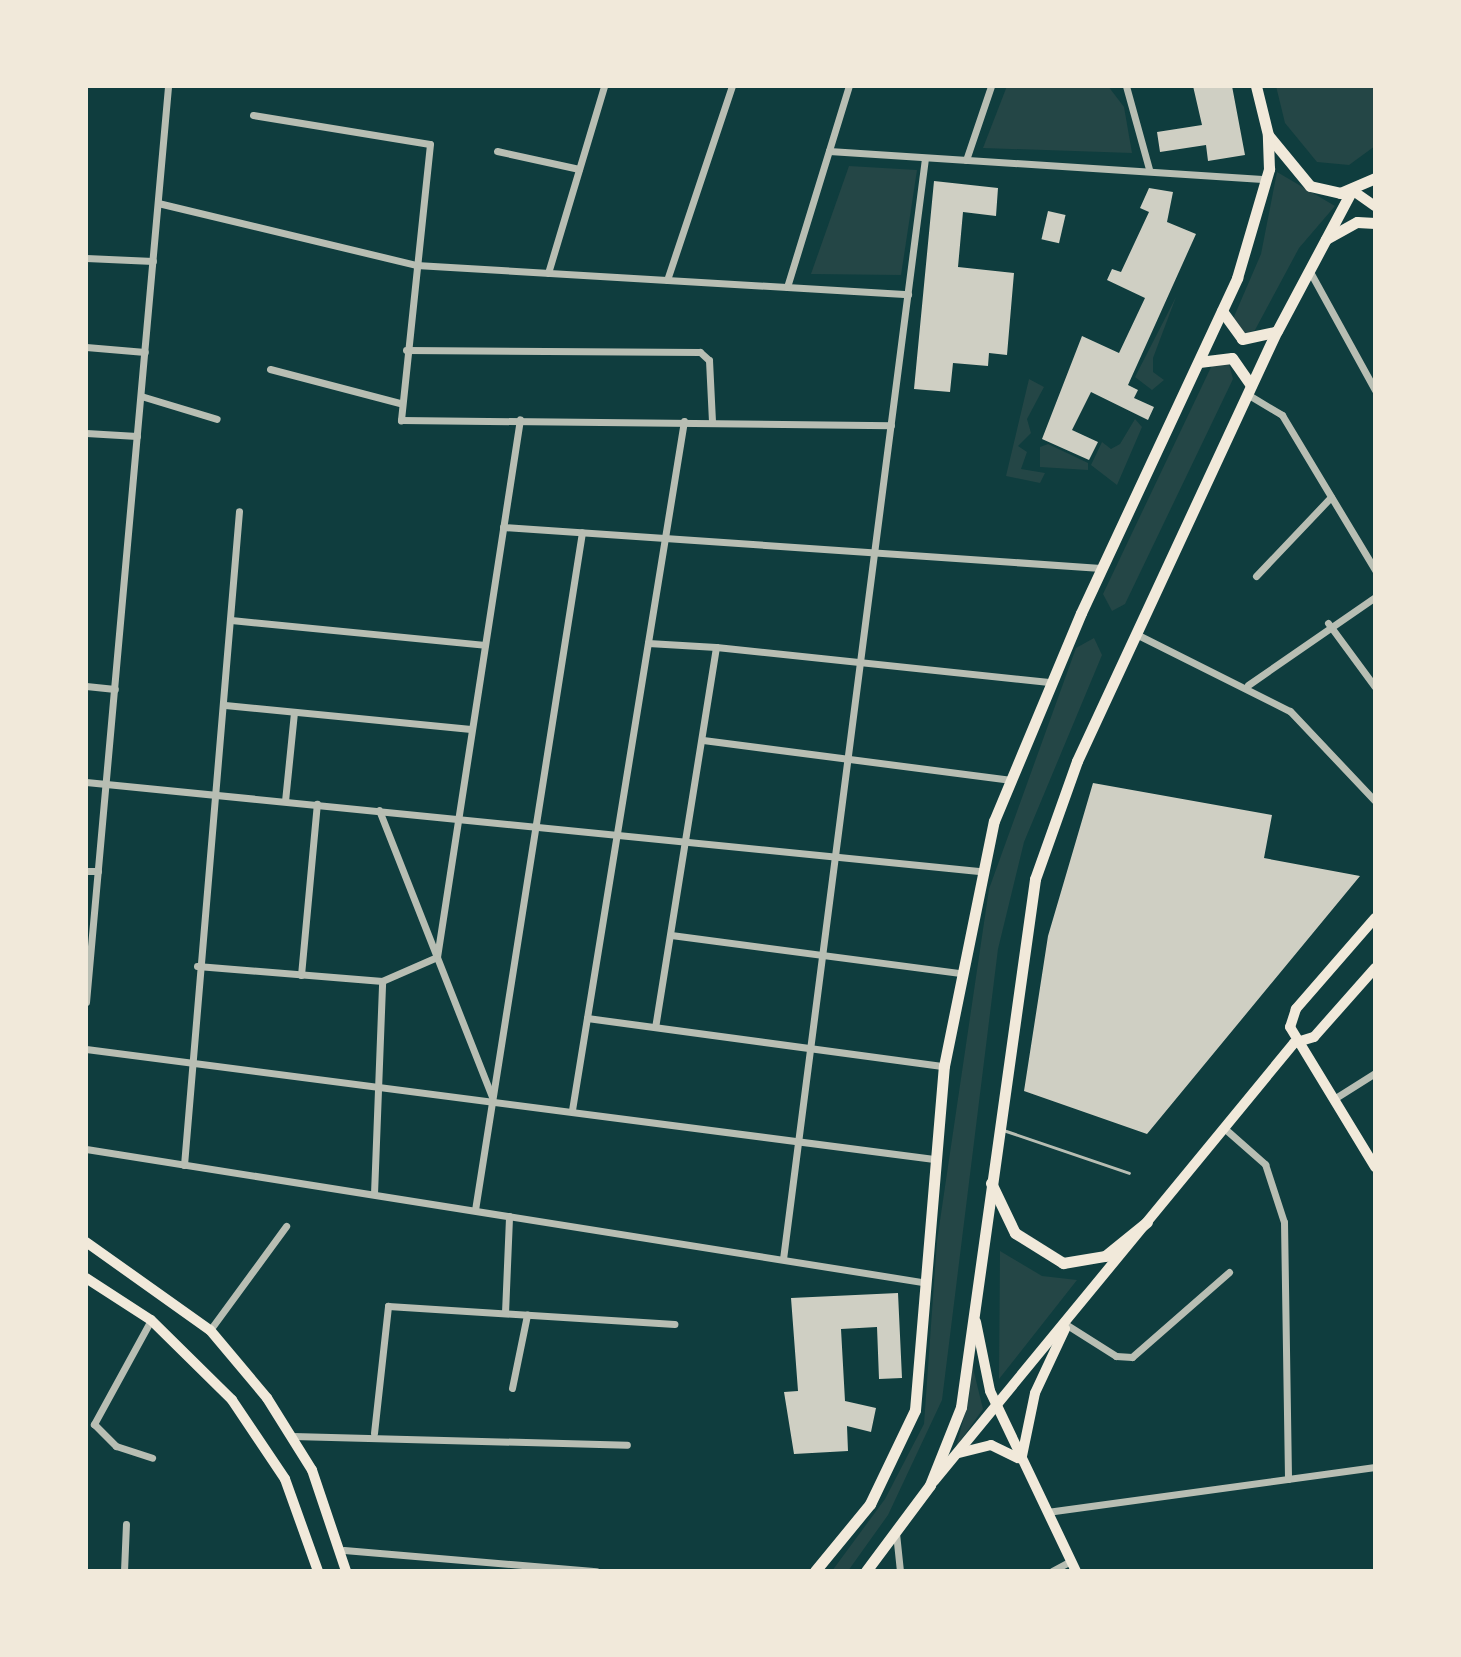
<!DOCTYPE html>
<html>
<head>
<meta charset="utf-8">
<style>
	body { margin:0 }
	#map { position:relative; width:1461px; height:1657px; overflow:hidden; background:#0f3d3e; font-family:Arial,sans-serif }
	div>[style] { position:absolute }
	.green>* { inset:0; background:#244646 }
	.building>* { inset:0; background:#cfcfc3; transform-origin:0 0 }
	.service>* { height:3px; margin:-1.5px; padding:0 1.5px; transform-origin:1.5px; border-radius:1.5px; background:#b8beb3 }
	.minor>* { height:7px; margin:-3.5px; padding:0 3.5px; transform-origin:3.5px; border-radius:3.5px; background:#b8beb3 }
	.secondary>* { height:10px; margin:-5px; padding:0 5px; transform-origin:5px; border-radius:5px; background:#f1e9da }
	.primary>* { height:11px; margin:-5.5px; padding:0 5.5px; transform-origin:5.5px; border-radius:5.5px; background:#f1e9da }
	span { translate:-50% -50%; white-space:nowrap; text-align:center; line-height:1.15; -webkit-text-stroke:8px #f1e9da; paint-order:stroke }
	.frame { position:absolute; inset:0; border:88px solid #f1e9da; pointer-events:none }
</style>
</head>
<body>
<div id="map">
	<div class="green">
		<i style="clip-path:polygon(1007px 86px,1108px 86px,1124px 107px,1132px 153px,983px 148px)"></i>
		<i style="clip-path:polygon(1276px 86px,1375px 86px,1375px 146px,1349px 165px,1317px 162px,1285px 123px)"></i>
		<i style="clip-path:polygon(849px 166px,917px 170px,901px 275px,811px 274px)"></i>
		<i style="clip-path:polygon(1277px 172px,1335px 206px,1299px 248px,1255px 330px,1244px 334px,1233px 319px,1261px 254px)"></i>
		<i style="clip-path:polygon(1176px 297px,1153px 358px,1153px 372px,1164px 380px,1152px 390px,1135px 377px)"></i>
		<i style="clip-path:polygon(1213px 363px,1229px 364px,1233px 379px,1125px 604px,1112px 611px,1103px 594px)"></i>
		<i style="clip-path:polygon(1029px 379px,1044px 387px,1027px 419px,1031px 433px,1018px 446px,1027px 452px,1021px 469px,1045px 473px,1040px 483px,1006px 476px)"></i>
		<i style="clip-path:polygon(1135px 419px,1142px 427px,1117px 485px,1091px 465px,1102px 442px,1111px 449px,1120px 444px)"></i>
		<i style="clip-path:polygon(1048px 444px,1088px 463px,1088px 470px,1040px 467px,1040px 447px)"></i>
		<i style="clip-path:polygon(1094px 638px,1102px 655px,1024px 842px,998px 949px,942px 1400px,888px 1515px,848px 1571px,832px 1571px,885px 1499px,924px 1424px,937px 1241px,989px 889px,1076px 648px)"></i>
		<i style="clip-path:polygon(1000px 1251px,1042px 1276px,1077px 1280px,999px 1379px)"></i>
		<i style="clip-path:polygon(972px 1364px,983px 1409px,956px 1447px,969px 1398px)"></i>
	</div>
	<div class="building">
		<i style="clip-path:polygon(1193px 86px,1232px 86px,1245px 155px,1208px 161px,1206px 145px,1160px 152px,1157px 132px,1202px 125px)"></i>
		<i style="clip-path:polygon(934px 181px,998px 188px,996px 216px,963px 212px,958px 267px,1014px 273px,1007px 355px,989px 353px,988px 366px,953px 363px,950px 392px,914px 389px)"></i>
		<i style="clip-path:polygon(1149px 188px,1173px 192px,1167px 222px,1196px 234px,1128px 385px,1138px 390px,1134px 398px,1154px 407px,1148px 420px,1091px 392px,1072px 430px,1098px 442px,1089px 460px,1042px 439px,1082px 336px,1119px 353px,1145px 298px,1107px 280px,1112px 269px,1121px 272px,1149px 212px,1140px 208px)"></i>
		<i style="left:1048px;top:211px;width:18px;height:29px;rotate:13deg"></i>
		<i style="clip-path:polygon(1093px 783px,1272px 815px,1264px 858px,1360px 876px,1147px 1134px,1024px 1091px,1048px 936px)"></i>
		<i style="clip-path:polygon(898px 1293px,902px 1378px,879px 1379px,877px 1327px,841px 1329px,845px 1401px,876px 1408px,871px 1432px,847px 1426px,848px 1451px,794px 1454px,784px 1392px,798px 1391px,791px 1298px)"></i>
	</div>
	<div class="service">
		<i style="left:1003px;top:1130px;width:133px;rotate:18.8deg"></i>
	</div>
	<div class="minor">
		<i style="left:1126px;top:86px;width:86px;rotate:74.5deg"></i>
		<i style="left:253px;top:115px;width:179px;rotate:9.3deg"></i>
		<i style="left:430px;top:144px;width:278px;rotate:96deg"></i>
		<i style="left:401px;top:420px;width:490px;rotate:0.6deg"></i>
		<i style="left:497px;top:151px;width:84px;rotate:12.4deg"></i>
		<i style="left:829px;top:151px;width:438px;rotate:3.7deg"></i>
		<i style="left:966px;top:160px;width:78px;rotate:-71.3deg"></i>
		<i style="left:158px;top:203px;width:265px;rotate:13.5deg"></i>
		<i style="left:416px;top:265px;width:493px;rotate:3.4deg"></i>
		<i style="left:86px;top:258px;width:67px;rotate:2.6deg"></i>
		<i style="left:1309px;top:270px;width:137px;rotate:61.2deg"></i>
		<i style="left:548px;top:273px;width:195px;rotate:-73.3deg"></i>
		<i style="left:667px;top:280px;width:205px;rotate:-71.5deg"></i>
		<i style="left:787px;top:287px;width:210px;rotate:-72.9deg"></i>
		<i style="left:86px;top:347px;width:59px;rotate:4.8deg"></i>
		<i style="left:406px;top:350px;width:294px;rotate:0.4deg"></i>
		<i style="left:700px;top:352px;width:12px;rotate:42deg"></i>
		<i style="left:709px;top:360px;width:62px;rotate:87.2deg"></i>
		<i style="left:270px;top:369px;width:134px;rotate:14.7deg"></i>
		<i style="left:1247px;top:394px;width:41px;rotate:31deg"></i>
		<i style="left:1282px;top:415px;width:181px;rotate:59deg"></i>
		<i style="left:141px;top:396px;width:79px;rotate:16.8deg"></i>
		<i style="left:86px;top:433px;width:51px;rotate:3.4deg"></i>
		<i style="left:503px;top:527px;width:599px;rotate:3.92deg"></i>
		<i style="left:1256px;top:576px;width:109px;rotate:-46.5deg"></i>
		<i style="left:231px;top:620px;width:255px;rotate:5.6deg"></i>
		<i style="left:1328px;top:623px;width:79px;rotate:53.7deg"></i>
		<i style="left:1136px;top:634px;width:172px;rotate:26.6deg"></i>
		<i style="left:1290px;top:711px;width:124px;rotate:46.6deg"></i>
		<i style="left:648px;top:643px;width:68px;rotate:3.4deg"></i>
		<i style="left:716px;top:647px;width:384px;rotate:99.1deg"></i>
		<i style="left:716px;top:647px;width:337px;rotate:6deg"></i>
		<i style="left:1248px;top:685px;width:155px;rotate:-34.7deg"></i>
		<i style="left:86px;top:686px;width:29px;rotate:6deg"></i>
		<i style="left:225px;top:705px;width:247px;rotate:5.6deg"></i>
		<i style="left:703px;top:740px;width:309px;rotate:7.4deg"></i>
		<i style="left:86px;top:782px;width:897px;rotate:5.69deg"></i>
		<i style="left:285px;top:801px;width:89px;rotate:-84.2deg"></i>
		<i style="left:379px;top:810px;width:308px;rotate:68.5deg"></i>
		<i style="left:86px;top:871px;width:12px"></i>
		<i style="left:671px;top:935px;width:290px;rotate:7.5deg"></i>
		<i style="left:197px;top:966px;width:186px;rotate:4.6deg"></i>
		<i style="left:382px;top:981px;width:60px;rotate:-23.6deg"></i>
		<i style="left:437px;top:957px;width:544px;rotate:-81.23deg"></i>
		<i style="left:301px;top:975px;width:172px;rotate:-84.7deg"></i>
		<i style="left:86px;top:1002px;width:920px;rotate:-84.88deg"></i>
		<i style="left:587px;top:1018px;width:360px;rotate:7.7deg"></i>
		<i style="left:86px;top:1049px;width:855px;rotate:7.39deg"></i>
		<i style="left:1337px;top:1097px;width:45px;rotate:-32.3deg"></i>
		<i style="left:572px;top:1110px;width:698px;rotate:-80.77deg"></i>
		<i style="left:1224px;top:1128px;width:55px;rotate:41.3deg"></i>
		<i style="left:1265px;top:1164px;width:61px;rotate:71.9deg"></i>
		<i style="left:1284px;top:1222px;width:257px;rotate:89.1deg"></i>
		<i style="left:86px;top:1149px;width:847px;rotate:9.04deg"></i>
		<i style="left:184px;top:1165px;width:656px;rotate:-85.19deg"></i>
		<i style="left:374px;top:1194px;width:213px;rotate:-87.8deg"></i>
		<i style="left:475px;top:1210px;width:686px;rotate:-81.03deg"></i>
		<i style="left:783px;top:1259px;width:1110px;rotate:-82.65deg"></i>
		<i style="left:505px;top:1313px;width:97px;rotate:-87.6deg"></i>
		<i style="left:151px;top:1320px;width:119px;rotate:118.7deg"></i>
		<i style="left:94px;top:1424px;width:31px;rotate:45deg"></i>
		<i style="left:116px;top:1446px;width:38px;rotate:18deg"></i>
		<i style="left:1067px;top:1325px;width:58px;rotate:32.3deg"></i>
		<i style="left:1116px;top:1356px;width:16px;rotate:4deg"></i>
		<i style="left:1132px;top:1357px;width:129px;rotate:-41.2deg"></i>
		<i style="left:210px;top:1330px;width:129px;rotate:-53.8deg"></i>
		<i style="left:512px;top:1388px;width:75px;rotate:-78.4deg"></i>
		<i style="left:374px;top:1433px;width:128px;rotate:-83.7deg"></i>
		<i style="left:388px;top:1306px;width:287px;rotate:3.6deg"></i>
		<i style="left:293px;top:1436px;width:334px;rotate:1.5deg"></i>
		<i style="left:1047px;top:1512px;width:331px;rotate:-7.8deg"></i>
		<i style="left:896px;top:1533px;width:38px;rotate:84deg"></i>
		<i style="left:344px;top:1550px;width:253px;rotate:4.8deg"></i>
		<i style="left:124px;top:1571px;width:47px;rotate:-87.6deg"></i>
		<i style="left:1052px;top:1571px;width:21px;rotate:-28deg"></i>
	</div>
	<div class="secondary">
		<i style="left:1352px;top:190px;width:28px;rotate:35deg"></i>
		<i style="left:1375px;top:918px;width:121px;rotate:131deg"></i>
		<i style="left:1296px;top:1009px;width:19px;rotate:108deg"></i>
		<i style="left:1290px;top:1027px;width:164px;rotate:58.7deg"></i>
		<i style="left:86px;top:1242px;width:152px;rotate:35.4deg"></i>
		<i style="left:210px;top:1330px;width:89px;rotate:50deg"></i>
		<i style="left:267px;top:1398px;width:85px;rotate:58deg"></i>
		<i style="left:312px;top:1470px;width:107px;rotate:71.4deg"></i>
		<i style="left:86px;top:1278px;width:77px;rotate:32.9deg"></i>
		<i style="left:151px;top:1320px;width:114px;rotate:44.6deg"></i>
		<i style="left:232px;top:1400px;width:95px;rotate:56.1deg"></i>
		<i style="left:285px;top:1479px;width:98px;rotate:70.3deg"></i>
		<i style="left:976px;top:1322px;width:70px;rotate:78.5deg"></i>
		<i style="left:990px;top:1391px;width:199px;rotate:64.5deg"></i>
		<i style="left:959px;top:1453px;width:33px;rotate:-14deg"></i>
		<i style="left:991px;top:1445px;width:30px;rotate:26deg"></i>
		<i style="left:1022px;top:1456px;width:64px;rotate:-78.3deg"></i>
		<i style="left:1035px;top:1393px;width:71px;rotate:-64.9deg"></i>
		<i style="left:934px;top:1481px;width:567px;rotate:-50.58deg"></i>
		<i style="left:1294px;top:1043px;width:21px;rotate:-17deg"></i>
		<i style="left:1314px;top:1037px;width:92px;rotate:-48.5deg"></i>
	</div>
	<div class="primary">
		<i style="left:1256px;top:86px;width:50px;rotate:76.2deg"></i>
		<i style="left:1268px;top:135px;width:66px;rotate:50.5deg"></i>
		<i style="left:1310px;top:186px;width:31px;rotate:13deg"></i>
		<i style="left:1340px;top:193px;width:38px;rotate:-23deg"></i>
		<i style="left:1326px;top:239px;width:35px;rotate:-29deg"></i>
		<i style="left:1357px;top:222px;width:18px;rotate:3deg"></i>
		<i style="left:1222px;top:311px;width:34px;rotate:54deg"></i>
		<i style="left:1242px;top:339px;width:34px;rotate:-12deg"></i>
		<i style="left:1199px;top:362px;width:33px;rotate:-7deg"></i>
		<i style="left:1232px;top:358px;width:33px;rotate:55deg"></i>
		<i style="left:991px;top:1183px;width:55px;rotate:64.4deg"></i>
		<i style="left:1015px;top:1233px;width:57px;rotate:32deg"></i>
		<i style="left:1063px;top:1263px;width:43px;rotate:-9.5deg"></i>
		<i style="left:1105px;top:1256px;width:54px;rotate:-39deg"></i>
		<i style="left:815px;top:1571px;width:87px;rotate:-50.6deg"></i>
		<i style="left:870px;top:1504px;width:104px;rotate:-64.4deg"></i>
		<i style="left:915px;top:1410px;width:345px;rotate:-85.2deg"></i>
		<i style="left:944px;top:1066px;width:250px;rotate:-78.5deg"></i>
		<i style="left:994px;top:821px;width:225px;rotate:-67.3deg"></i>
		<i style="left:1081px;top:613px;width:370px;rotate:-65deg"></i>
		<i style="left:1237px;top:278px;width:114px;rotate:-73.6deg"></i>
		<i style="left:1269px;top:169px;width:34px;rotate:-92deg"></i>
		<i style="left:866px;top:1571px;width:107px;rotate:-53.3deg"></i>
		<i style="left:930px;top:1485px;width:84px;rotate:-68.3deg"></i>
		<i style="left:961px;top:1407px;width:533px;rotate:-82.02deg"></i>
		<i style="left:1035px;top:879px;width:125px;rotate:-70.4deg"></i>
		<i style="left:1077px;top:761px;width:474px;rotate:-65.1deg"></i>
		<i style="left:1277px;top:331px;width:160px;rotate:-62deg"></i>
	</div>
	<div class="frame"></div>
</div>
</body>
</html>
